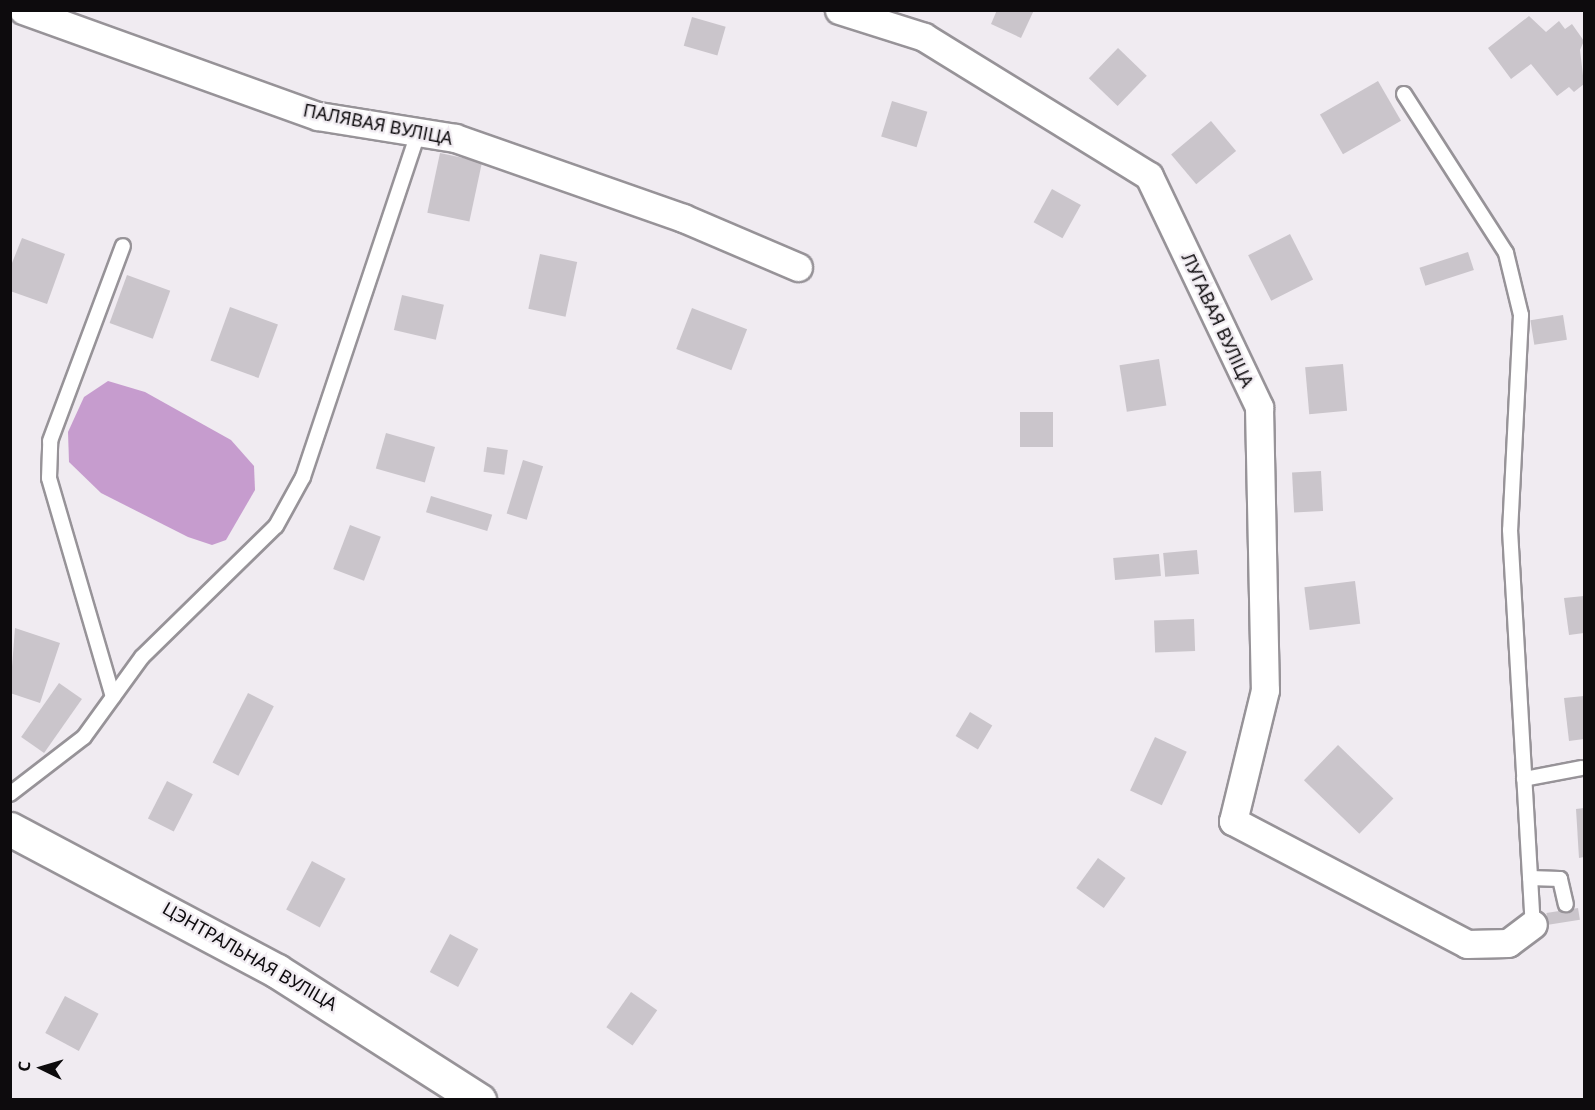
<!DOCTYPE html>
<html>
<head>
<meta charset="utf-8">
<style>
	body { margin:0 }
	#map { position:relative; width:1595px; height:1110px; overflow:hidden; background:#f0ebf1; font-family:"Noto Sans",sans-serif }
	div>[style] { position:absolute }
	.water>* { inset:0; background:#c69cce }
	.building>* { inset:0; background:#cac5cb; transform-origin:0 0 }
	.roads { filter:drop-shadow(2px 0 #979398) drop-shadow(-2px 0 #979398) drop-shadow(0 2px #979398) drop-shadow(0 -2px #979398) }
	.service>* { height:14px; margin:-7px; padding:0 7px; transform-origin:7px; border-radius:7px; background:#fff }
	.minor>* { height:27px; margin:-13.5px; padding:0 13.5px; transform-origin:13.5px; border-radius:13.5px; background:#fff }
	.tertiary>* { height:33px; margin:-16.5px; padding:0 16.5px; transform-origin:16.5px; border-radius:16.5px; background:#fff }
	span { translate:-50% -50%; white-space:nowrap; text-align:center; line-height:1.15; -webkit-text-stroke:4.5px #f0ebf1; paint-order:stroke }
	.street-label { font-size:18px; color:#0d0b0d }
	.frame { position:absolute; inset:0; border:12px solid #0d0b0d; pointer-events:none }
	.north { position:absolute; left:12px; top:1038px; width:60px; height:60px; -webkit-text-stroke:4px #f0ebf1; paint-order:stroke; rotate:275deg; font-size:16px; font-weight:700; line-height:24px; text-align:center; color:#0d0b0d }
	.north::after { content:''; display:block; margin:auto; width:21px; height:27px; background:#0d0b0d; clip-path:polygon(50% 0,100% 100%,50% 72%,0 100%) }
</style>
</head>
<body>
<div id="map">
	<div class="water">
		<i style="clip-path:polygon(108px 381px,145px 392px,231px 440px,254px 466px,255px 490px,226px 540px,212px 545px,188px 537px,101px 493px,69px 462px,68px 432px,84px 397px)"></i>
	</div>
	<div class="building">
		<i style="clip-path:polygon(997px 10px,1034px 10px,1021px 38px,991px 24px)"></i>
		<i style="clip-path:polygon(1529px 16px,1546px 32px,1559px 21px,1565px 29px,1572px 24px,1584px 41px,1580px 50px,1584px 84px,1574px 92px,1569px 87px,1557px 96px,1531px 64px,1511px 79px,1488px 48px)"></i>
		<i style="left:692px;top:17px;width:35px;height:30px;rotate:16deg"></i>
		<i style="left:1118px;top:48px;width:40px;height:42px;rotate:44deg"></i>
		<i style="left:1378px;top:81px;width:46px;height:67px;rotate:60deg"></i>
		<i style="left:892px;top:101px;width:37px;height:37px;rotate:17deg"></i>
		<i style="left:1211px;top:121px;width:39px;height:52px;rotate:50deg"></i>
		<i style="left:440px;top:153px;width:43px;height:61px;rotate:12deg"></i>
		<i style="left:1052px;top:189px;width:33px;height:38px;rotate:29deg"></i>
		<i style="left:1290px;top:234px;width:51px;height:47px;rotate:63deg"></i>
		<i style="clip-path:polygon(22px 238px,65px 254px,47px 304px,10px 291px,10px 268px)"></i>
		<i style="left:1468px;top:252px;width:19px;height:51px;rotate:72deg"></i>
		<i style="left:540px;top:254px;width:38px;height:56px;rotate:12deg"></i>
		<i style="left:127px;top:275px;width:46px;height:51px;rotate:20deg"></i>
		<i style="left:402px;top:295px;width:43px;height:36px;rotate:13deg"></i>
		<i style="left:230px;top:307px;width:51px;height:57px;rotate:20deg"></i>
		<i style="left:692px;top:308px;width:59px;height:44px;rotate:21deg"></i>
		<i style="left:1563px;top:315px;width:25px;height:33px;rotate:81deg"></i>
		<i style="left:1159px;top:359px;width:47px;height:40px;rotate:81deg"></i>
		<i style="left:1343px;top:364px;width:47px;height:38px;rotate:85deg"></i>
		<i style="left:1053px;top:412px;width:35px;height:33px;rotate:90deg"></i>
		<i style="left:386px;top:433px;width:51px;height:37px;rotate:16deg"></i>
		<i style="left:487px;top:447px;width:21px;height:25px;rotate:8deg"></i>
		<i style="left:523px;top:460px;width:21px;height:56px;rotate:17deg"></i>
		<i style="left:1321px;top:471px;width:40px;height:29px;rotate:87deg"></i>
		<i style="left:431px;top:496px;width:64px;height:17px;rotate:17deg"></i>
		<i style="left:350px;top:525px;width:33px;height:47px;rotate:21deg"></i>
		<i style="left:1197px;top:550px;width:24px;height:34px;rotate:85deg"></i>
		<i style="left:1159px;top:554px;width:22px;height:46px;rotate:85deg"></i>
		<i style="left:1355px;top:581px;width:43px;height:51px;rotate:83deg"></i>
		<i style="clip-path:polygon(1584px 596px,1584px 633px,1569px 635px,1564px 598px)"></i>
		<i style="left:1194px;top:619px;width:32px;height:40px;rotate:88deg"></i>
		<i style="clip-path:polygon(15px 628px,60px 643px,40px 703px,10px 693px)"></i>
		<i style="left:59px;top:683px;width:28px;height:66px;rotate:35deg"></i>
		<i style="left:248px;top:693px;width:29px;height:78px;rotate:27deg"></i>
		<i style="clip-path:polygon(1584px 696px,1584px 739px,1569px 741px,1564px 698px)"></i>
		<i style="left:970px;top:712px;width:26px;height:28px;rotate:31deg"></i>
		<i style="left:1155px;top:737px;width:35px;height:59px;rotate:25deg"></i>
		<i style="left:1338px;top:745px;width:77px;height:49px;rotate:44deg"></i>
		<i style="left:167px;top:781px;width:29px;height:42px;rotate:27deg"></i>
		<i style="clip-path:polygon(1584px 808px,1584px 857px,1579px 858px,1576px 809px)"></i>
		<i style="left:1098px;top:858px;width:34px;height:37px;rotate:36deg"></i>
		<i style="left:312px;top:861px;width:38px;height:55px;rotate:28deg"></i>
		<i style="left:1578px;top:908px;width:12px;height:32px;rotate:81deg"></i>
		<i style="left:450px;top:934px;width:32px;height:43px;rotate:28deg"></i>
		<i style="left:631px;top:992px;width:32px;height:43px;rotate:35deg"></i>
		<i style="left:65px;top:996px;width:38px;height:42px;rotate:28deg"></i>
	</div>
	<div class="roads">
		<div class="service">
			<i style="left:1404px;top:94px;width:189px;rotate:57.3deg"></i>
			<i style="left:1506px;top:253px;width:64px;rotate:76.4deg"></i>
			<i style="left:1521px;top:315px;width:215px;rotate:92.9deg"></i>
			<i style="left:1510px;top:530px;width:395px;rotate:86.7deg"></i>
			<i style="left:113px;top:697px;width:228px;rotate:-106.3deg"></i>
			<i style="left:49px;top:478px;width:37px;rotate:-88deg"></i>
			<i style="left:50px;top:441px;width:208px;rotate:-69.5deg"></i>
			<i style="left:1524px;top:779px;width:58px;rotate:-10.9deg"></i>
			<i style="left:10px;top:794px;width:93px;rotate:-37.6deg"></i>
			<i style="left:84px;top:737px;width:99px;rotate:-54.1deg"></i>
			<i style="left:142px;top:657px;width:187px;rotate:-44.4deg"></i>
			<i style="left:276px;top:526px;width:56px;rotate:-61.1deg"></i>
			<i style="left:303px;top:477px;width:366px;rotate:-71.5deg"></i>
			<i style="left:1530px;top:878px;width:30px;rotate:2deg"></i>
			<i style="left:1560px;top:879px;width:26px;rotate:77deg"></i>
		</div>
		<div class="minor">
			<i style="left:23px;top:10px;width:313px;rotate:19.8deg"></i>
			<i style="left:318px;top:116px;width:139px;rotate:9.1deg"></i>
			<i style="left:455px;top:138px;width:242px;rotate:19.3deg"></i>
			<i style="left:683px;top:218px;width:125px;rotate:23.1deg"></i>
			<i style="left:839px;top:10px;width:89px;rotate:17.6deg"></i>
			<i style="left:924px;top:37px;width:264px;rotate:31.7deg"></i>
			<i style="left:1149px;top:176px;width:256px;rotate:64.5deg"></i>
			<i style="left:1259px;top:407px;width:283px;rotate:88.8deg"></i>
			<i style="left:1265px;top:690px;width:135px;rotate:103.7deg"></i>
			<i style="left:1233px;top:821px;width:264px;rotate:27.7deg"></i>
			<i style="left:1467px;top:944px;width:41px;rotate:-1.4deg"></i>
			<i style="left:1508px;top:943px;width:31px;rotate:-37deg"></i>
		</div>
		<div class="tertiary">
			<i style="left:10px;top:829px;width:302px;rotate:28deg"></i>
			<i style="left:277px;top:971px;width:240px;rotate:32.6deg"></i>
		</div>
	</div>
	<div class="street-label">
		<span style="left:378px;top:124px;rotate:11deg">ПАЛЯВАЯ ВУЛІЦА</span>
		<span style="left:1218px;top:320px;rotate:65deg">ЛУГАВАЯ ВУЛІЦА</span>
		<span style="left:250px;top:956px;rotate:30deg">ЦЭНТРАЛЬНАЯ ВУЛІЦА</span>
	</div>
	<div class="frame"></div>
	<div class="north">С</div>
</div>
</body>
</html>
